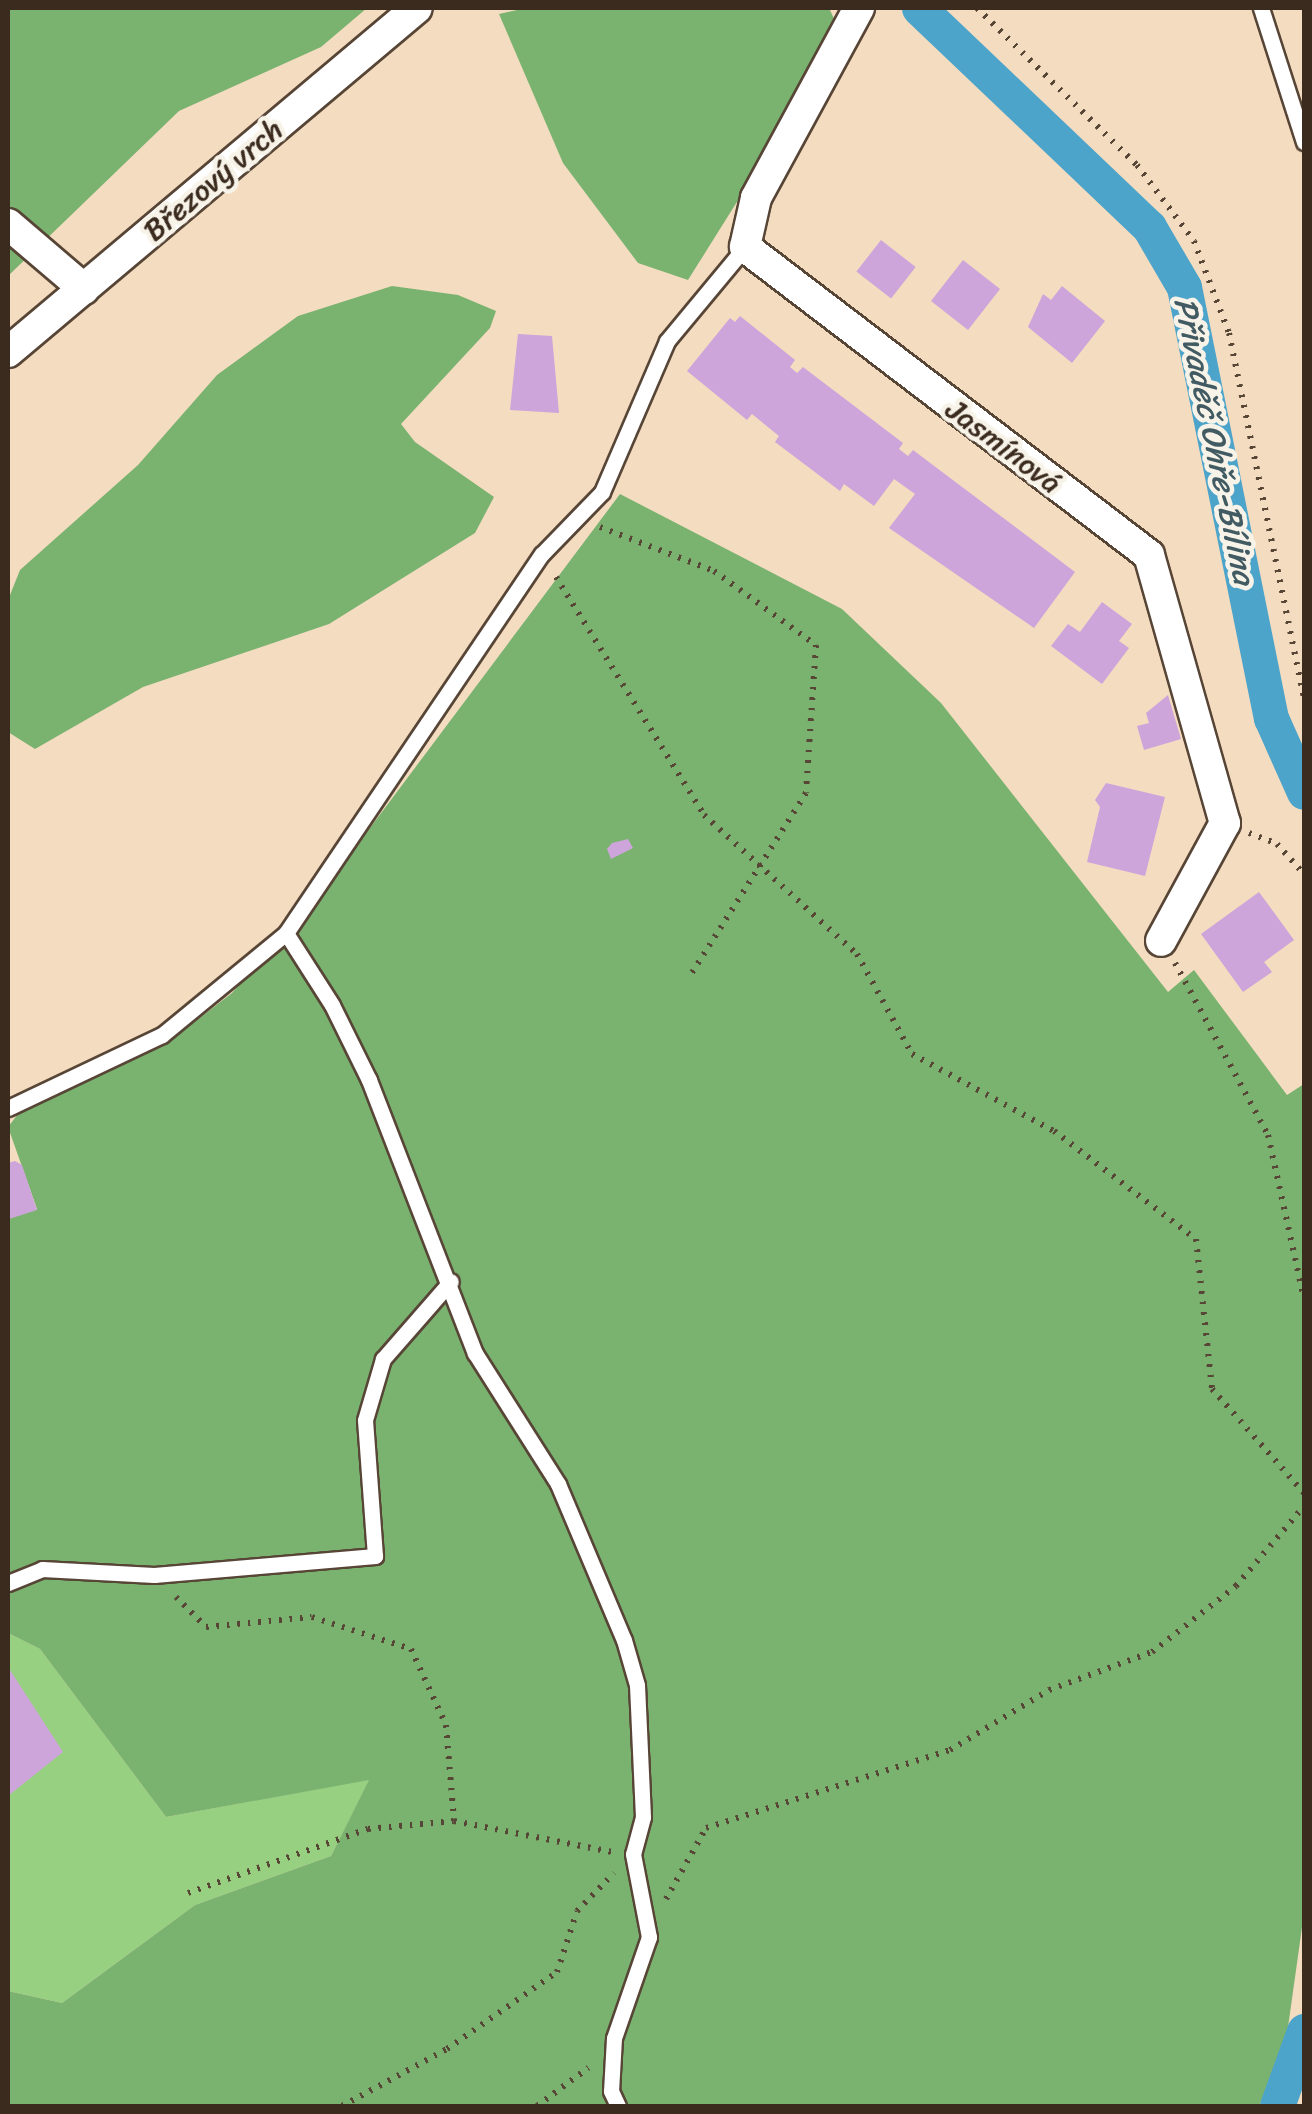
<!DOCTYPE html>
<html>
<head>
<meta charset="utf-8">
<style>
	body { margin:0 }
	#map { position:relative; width:1312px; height:2114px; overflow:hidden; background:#f4dcc0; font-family:Sriracha,sans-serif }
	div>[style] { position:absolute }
	.green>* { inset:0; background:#98d082 }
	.forest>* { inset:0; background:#7ab270 }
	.canal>* { height:35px; margin:-17.5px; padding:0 17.5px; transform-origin:17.5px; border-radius:17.5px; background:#4da4ca }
	.building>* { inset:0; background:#cda5da; transform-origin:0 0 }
	.path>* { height:6px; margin-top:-3px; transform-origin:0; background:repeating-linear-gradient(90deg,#574536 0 2.5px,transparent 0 10.5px) }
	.roads { filter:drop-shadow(2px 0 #574536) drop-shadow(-2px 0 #574536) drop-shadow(0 2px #574536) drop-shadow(0 -2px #574536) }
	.lane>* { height:15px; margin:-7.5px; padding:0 7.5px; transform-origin:7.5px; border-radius:7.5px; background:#fff }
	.street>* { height:30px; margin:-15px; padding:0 15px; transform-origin:15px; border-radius:15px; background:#fff }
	span { translate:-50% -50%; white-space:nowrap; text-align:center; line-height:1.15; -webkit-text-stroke:9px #f7f3e8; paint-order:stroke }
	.street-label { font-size:30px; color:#3b2a1e }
	.water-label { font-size:32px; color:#425b63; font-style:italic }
	.frame { position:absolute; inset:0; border:10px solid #3b2a1e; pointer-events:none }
</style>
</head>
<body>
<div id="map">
	<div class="green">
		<i style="clip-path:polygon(8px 1633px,40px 1649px,166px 1817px,370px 1779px,331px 1856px,195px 1905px,62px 2003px,8px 1991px)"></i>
	</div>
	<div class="forest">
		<i style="clip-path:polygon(8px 8px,367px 8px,321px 47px,179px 111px,8px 276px)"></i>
		<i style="clip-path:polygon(526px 8px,829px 8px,837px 25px,782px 130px,688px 280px,638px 263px,563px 163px,499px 14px)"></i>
		<i style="clip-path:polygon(392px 286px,458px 295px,496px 311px,490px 328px,401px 424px,415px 442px,494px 497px,475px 533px,329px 624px,143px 687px,35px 749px,8px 732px,8px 600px,20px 570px,138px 465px,217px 375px,298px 316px)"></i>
		<i style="clip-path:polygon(620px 494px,842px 609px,941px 703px,1168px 992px,1194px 970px,1287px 1095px,1304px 1084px,1304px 1913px,1284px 2056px,1259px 2106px,8px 2106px,8px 1991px,62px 2003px,195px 1905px,331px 1856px,369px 1780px,166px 1817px,40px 1649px,8px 1633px,8px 1215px,37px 1209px,8px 1127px,18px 1114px,170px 1041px,232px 993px,313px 904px)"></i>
	</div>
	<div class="canal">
		<i style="left:919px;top:8px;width:318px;rotate:43.6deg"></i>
		<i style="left:1149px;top:227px;width:69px;rotate:59.7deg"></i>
		<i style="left:1184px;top:287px;width:440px;rotate:78.6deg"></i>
		<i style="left:1271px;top:718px;width:81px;rotate:66deg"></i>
		<i style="left:1277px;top:2106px;width:80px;rotate:-70.2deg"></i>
	</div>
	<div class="building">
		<i style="left:881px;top:240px;width:44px;height:40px;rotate:38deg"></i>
		<i style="left:963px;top:260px;width:47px;height:52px;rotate:38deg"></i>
		<i style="clip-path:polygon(1062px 286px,1105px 321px,1072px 363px,1028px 327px,1043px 294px,1051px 300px)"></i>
		<i style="clip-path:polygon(740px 316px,795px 360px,790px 367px,797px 373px,803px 367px,903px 443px,899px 449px,908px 456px,913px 450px,1075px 572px,1034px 628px,889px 528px,915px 494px,894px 479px,874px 506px,844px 484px,840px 491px,775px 442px,779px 436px,752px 414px,747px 420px,687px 371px,730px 318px,735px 322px)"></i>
		<i style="clip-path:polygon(518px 334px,552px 336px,559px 413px,510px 410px)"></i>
		<i style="clip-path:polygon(1102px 602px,1132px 624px,1119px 641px,1129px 648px,1102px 684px,1051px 646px,1068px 624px,1080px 632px)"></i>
		<i style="clip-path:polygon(1168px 695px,1181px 739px,1144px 750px,1137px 726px,1149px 723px,1146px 713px)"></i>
		<i style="clip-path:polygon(1106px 783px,1165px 797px,1145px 876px,1087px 862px,1100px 807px,1095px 800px)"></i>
		<i style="clip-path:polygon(628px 839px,633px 848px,611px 859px,607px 849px,612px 843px)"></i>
		<i style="clip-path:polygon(1259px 892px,1294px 940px,1264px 962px,1272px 972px,1243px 992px,1201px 934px)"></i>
		<i style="clip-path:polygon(15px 1161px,22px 1165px,37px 1210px,9px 1219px,8px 1163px)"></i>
		<i style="clip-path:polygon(8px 1667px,63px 1752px,8px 1796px)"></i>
	</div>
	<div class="path">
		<i style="left:977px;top:8px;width:224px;rotate:44.5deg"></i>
		<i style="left:1137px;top:165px;width:95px;rotate:53.1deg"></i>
		<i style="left:1194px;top:241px;width:98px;rotate:69.2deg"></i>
		<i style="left:1229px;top:333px;width:372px;rotate:78.4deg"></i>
		<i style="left:600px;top:527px;width:122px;rotate:21.1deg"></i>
		<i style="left:714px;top:571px;width:126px;rotate:36deg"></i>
		<i style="left:816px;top:645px;width:148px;rotate:93.9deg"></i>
		<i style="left:806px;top:793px;width:220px;rotate:122.4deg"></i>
		<i style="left:556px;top:577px;width:280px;rotate:58.1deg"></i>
		<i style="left:704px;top:815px;width:207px;rotate:42.3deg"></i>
		<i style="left:857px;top:954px;width:114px;rotate:61.2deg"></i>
		<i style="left:912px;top:1054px;width:162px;rotate:28.5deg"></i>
		<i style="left:1054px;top:1131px;width:178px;rotate:37.3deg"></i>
		<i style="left:1196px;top:1239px;width:151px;rotate:83.9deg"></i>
		<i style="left:1212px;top:1389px;width:139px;rotate:48.5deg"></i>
		<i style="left:1249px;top:833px;width:30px;rotate:21deg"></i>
		<i style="left:1277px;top:844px;width:40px;rotate:48deg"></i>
		<i style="left:1175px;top:963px;width:196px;rotate:61.6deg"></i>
		<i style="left:1268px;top:1135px;width:168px;rotate:77.6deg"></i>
		<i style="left:176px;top:1597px;width:42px;rotate:45deg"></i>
		<i style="left:206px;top:1627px;width:106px;rotate:-5.4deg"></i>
		<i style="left:312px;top:1617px;width:104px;rotate:17.9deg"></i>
		<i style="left:411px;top:1649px;width:84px;rotate:65.3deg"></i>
		<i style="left:446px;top:1725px;width:96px;rotate:85.2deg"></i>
		<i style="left:188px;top:1893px;width:191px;rotate:-19.6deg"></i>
		<i style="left:368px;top:1829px;width:86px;rotate:-5.3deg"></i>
		<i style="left:454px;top:1821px;width:161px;rotate:11.1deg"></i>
		<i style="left:666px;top:1899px;width:81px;rotate:-60.6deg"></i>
		<i style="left:706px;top:1828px;width:256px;rotate:-17.7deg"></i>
		<i style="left:950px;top:1750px;width:116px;rotate:-31.2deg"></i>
		<i style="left:1049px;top:1690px;width:110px;rotate:-20.3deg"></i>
		<i style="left:1152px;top:1652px;width:107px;rotate:-38.2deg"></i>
		<i style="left:1236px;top:1586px;width:105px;rotate:-49.6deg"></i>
		<i style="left:342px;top:2106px;width:119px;rotate:-28.5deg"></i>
		<i style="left:447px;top:2049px;width:134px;rotate:-35deg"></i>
		<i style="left:557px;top:1972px;width:64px;rotate:-71.8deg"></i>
		<i style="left:577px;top:1911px;width:53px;rotate:-45.8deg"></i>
		<i style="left:537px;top:2106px;width:64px;rotate:-36.7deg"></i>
	</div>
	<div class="roads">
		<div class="lane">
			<i style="left:1261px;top:8px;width:141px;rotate:72.2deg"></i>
			<i style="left:286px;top:933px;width:85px;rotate:57.4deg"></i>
			<i style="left:332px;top:1005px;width:84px;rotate:63.7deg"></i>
			<i style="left:369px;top:1080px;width:293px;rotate:68.8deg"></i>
			<i style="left:475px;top:1353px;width:155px;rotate:57.6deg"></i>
			<i style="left:558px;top:1484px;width:169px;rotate:67.1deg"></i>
			<i style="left:624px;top:1640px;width:47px;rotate:73.9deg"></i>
			<i style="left:637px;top:1685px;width:132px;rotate:87.4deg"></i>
			<i style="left:643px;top:1817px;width:38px;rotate:105deg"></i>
			<i style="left:633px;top:1854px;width:85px;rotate:79.1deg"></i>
			<i style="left:649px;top:1937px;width:107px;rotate:109.1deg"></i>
			<i style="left:614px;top:2038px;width:53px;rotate:93.2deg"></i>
			<i style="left:611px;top:2091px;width:17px;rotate:65deg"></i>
			<i style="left:8px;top:1108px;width:170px;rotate:-25.4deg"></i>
			<i style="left:162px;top:1035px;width:161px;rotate:-39.4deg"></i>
			<i style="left:286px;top:933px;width:457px;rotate:-56deg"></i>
			<i style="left:542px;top:554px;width:86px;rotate:-45.9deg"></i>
			<i style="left:602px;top:492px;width:164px;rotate:-66.7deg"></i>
			<i style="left:667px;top:341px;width:122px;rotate:-50.3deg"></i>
			<i style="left:8px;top:1583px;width:37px;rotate:-22deg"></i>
			<i style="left:42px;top:1569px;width:112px;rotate:3.1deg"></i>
			<i style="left:154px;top:1575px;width:222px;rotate:-4.9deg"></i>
			<i style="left:375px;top:1556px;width:136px;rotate:-94.2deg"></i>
			<i style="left:365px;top:1420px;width:64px;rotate:-73.6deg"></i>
			<i style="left:383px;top:1359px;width:103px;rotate:-48.9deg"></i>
		</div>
		<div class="street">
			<i style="left:859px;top:8px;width:216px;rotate:118.5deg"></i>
			<i style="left:756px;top:198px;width:50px;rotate:102.7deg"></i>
			<i style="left:745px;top:247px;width:508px;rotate:37.32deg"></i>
			<i style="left:1149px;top:555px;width:279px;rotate:74.2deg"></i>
			<i style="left:1225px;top:823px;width:134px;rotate:118.5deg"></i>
			<i style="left:8px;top:224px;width:100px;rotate:40.5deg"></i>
			<i style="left:8px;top:352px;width:534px;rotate:-40.07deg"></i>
		</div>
	</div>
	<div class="street-label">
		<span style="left:213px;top:180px;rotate:-40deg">Březový vrch</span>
		<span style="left:1004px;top:446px;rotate:37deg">Jasmínová</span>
	</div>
	<div class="water-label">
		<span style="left:1214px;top:441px;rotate:78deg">Přivaděč Ohře-Bílina</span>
	</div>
	<div class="frame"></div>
</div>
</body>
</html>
